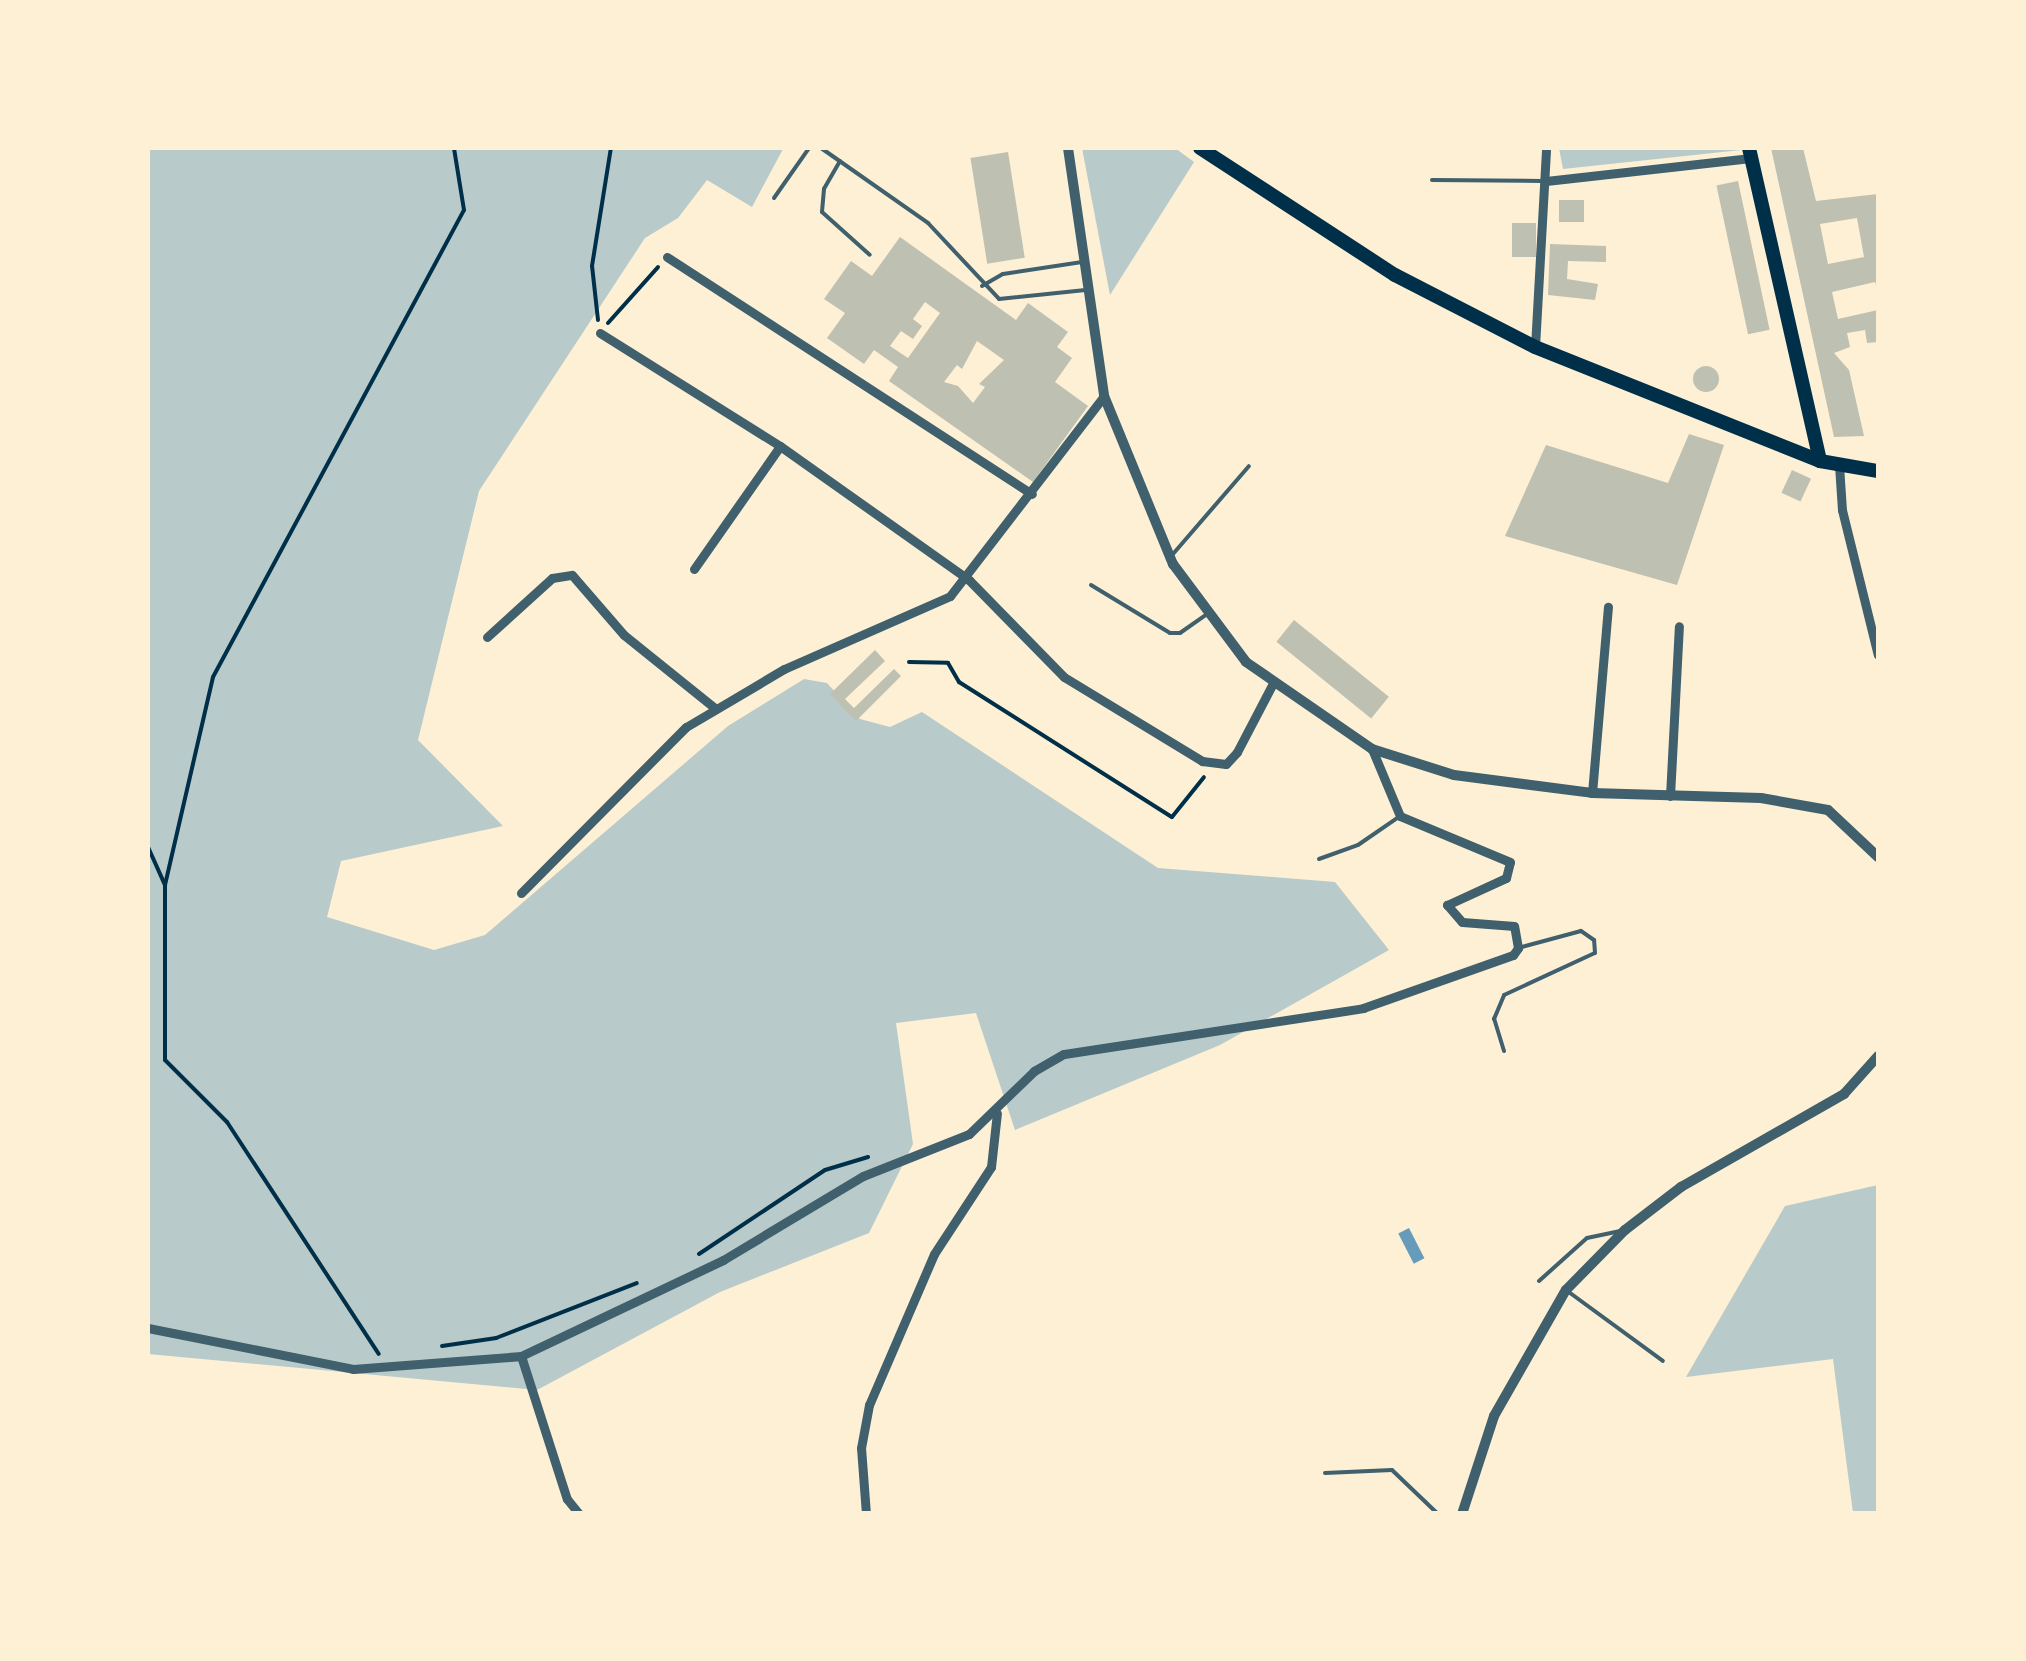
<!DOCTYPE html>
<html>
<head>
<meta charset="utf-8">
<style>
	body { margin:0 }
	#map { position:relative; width:2026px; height:1661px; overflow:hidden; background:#fdf0d5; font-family:Ubuntu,sans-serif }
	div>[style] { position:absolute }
	.green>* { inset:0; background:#b9caca }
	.water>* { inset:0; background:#669bbc; transform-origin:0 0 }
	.building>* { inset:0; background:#bec0b2; transform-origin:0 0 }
	.round { border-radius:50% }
	.path>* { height:4px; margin:-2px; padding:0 2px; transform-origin:2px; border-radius:2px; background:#003049 }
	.service>* { height:4px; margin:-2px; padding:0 2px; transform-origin:2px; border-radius:2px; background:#3f606c }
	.minor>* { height:9px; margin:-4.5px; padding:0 4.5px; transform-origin:4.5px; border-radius:4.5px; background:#3f606c }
	.tertiary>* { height:10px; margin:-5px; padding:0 5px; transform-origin:5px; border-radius:5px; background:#3f606c }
	.primary>* { height:14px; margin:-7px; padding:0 7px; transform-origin:7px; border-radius:7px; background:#003049 }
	span { translate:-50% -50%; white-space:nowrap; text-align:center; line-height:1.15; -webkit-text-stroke:9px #fdf0d5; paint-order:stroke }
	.frame { position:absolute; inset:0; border:150px solid #fdf0d5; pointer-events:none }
</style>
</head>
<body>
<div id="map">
	<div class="green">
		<i style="clip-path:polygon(148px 148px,783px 149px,752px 207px,707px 180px,678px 218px,645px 238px,479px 491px,418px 740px,503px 826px,341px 861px,327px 917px,434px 950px,485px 935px,728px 726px,804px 679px,827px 683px,860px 719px,890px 727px,922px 712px,1158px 868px,1335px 882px,1389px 950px,1220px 1045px,1015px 1130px,976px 1013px,896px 1023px,913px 1144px,869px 1233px,720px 1292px,537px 1390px,148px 1354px)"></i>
		<i style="clip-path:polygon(1082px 148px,1175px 148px,1194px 162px,1110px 295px)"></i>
		<i style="clip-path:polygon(1559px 148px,1740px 148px,1741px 150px,1563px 169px)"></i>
		<i style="clip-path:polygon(1878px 1185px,1878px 1513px,1853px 1513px,1833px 1359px,1686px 1377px,1785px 1206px)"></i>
	</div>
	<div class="water">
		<i style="left:1409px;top:1228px;width:34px;height:12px;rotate:63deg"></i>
	</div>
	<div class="building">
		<i style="clip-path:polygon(evenodd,1771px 148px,1803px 148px,1816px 201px,1878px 194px,1878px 292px,1875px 282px,1832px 292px,1838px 319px,1878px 310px,1878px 342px,1867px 343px,1865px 330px,1847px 333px,1850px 347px,1834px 353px,1849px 370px,1864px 436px,1834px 437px,1771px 148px,1857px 218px,1864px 257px,1828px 264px,1820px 224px,1857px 218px)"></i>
		<i style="left:1008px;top:152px;width:107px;height:38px;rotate:81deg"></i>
		<i style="left:1738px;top:181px;width:152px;height:22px;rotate:78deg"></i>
		<i style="left:1559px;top:200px;width:25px;height:22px"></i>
		<i style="left:1512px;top:223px;width:24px;height:34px"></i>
		<i style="clip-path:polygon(evenodd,900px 237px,1016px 320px,1028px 303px,1068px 332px,1057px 347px,1072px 358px,1055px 382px,1088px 406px,1033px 482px,889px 381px,898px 367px,874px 350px,864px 364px,827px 338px,845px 313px,824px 299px,851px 261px,872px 276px,900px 237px,925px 302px,940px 313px,908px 358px,890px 346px,901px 331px,913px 339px,922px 326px,913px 319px,925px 302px,900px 237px,977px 341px,1004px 360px,979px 384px,985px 387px,973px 403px,958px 386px,944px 382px,957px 365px,962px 369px,977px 341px)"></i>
		<i style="clip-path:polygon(1550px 244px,1606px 246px,1606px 262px,1568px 261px,1567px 279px,1598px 284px,1595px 300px,1548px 295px)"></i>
		<i class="round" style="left:1693px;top:366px;width:26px;height:26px"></i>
		<i style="clip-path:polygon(1689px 434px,1724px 445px,1677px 585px,1505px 536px,1546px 445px,1668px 483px)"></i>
		<i style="left:1792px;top:470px;width:21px;height:25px;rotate:25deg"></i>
		<i style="left:1294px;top:620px;width:122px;height:28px;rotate:39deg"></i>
		<i style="clip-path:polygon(875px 650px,885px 661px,845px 699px,854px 708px,894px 669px,901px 676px,856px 721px,830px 694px)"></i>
	</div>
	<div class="path">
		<i style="left:598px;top:320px;width:54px;rotate:-96.3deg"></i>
		<i style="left:592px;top:266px;width:120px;rotate:-80.9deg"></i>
		<i style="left:608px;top:323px;width:75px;rotate:-48.2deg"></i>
		<i style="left:909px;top:662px;width:39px;rotate:1deg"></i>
		<i style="left:948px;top:663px;width:22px;rotate:60deg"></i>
		<i style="left:959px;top:682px;width:252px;rotate:32.4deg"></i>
		<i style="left:1172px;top:817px;width:51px;rotate:-51.3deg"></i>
		<i style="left:148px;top:847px;width:42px;rotate:65.9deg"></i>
		<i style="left:165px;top:885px;width:213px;rotate:-77deg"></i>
		<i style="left:213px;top:677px;width:530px;rotate:-61.74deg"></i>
		<i style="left:464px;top:210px;width:63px;rotate:-99.2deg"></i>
		<i style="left:165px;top:885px;width:175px;rotate:90deg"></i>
		<i style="left:165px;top:1060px;width:88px;rotate:45deg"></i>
		<i style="left:227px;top:1122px;width:277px;rotate:56.8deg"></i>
		<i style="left:699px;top:1254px;width:151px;rotate:-33.7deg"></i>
		<i style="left:825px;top:1170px;width:45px;rotate:-16.8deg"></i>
		<i style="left:442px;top:1346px;width:55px;rotate:-8.4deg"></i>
		<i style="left:496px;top:1338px;width:151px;rotate:-21.3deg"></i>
	</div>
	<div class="service">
		<i style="left:821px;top:148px;width:131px;rotate:35deg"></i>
		<i style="left:928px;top:223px;width:104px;rotate:46.9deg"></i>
		<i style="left:999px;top:299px;width:87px;rotate:-5.9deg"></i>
		<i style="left:840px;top:161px;width:32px;rotate:120deg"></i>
		<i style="left:824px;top:189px;width:23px;rotate:95deg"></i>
		<i style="left:822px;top:212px;width:64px;rotate:41.9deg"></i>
		<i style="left:1432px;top:180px;width:110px;rotate:0.5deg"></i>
		<i style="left:774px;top:198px;width:61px;rotate:-55deg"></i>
		<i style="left:982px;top:286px;width:24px;rotate:-30deg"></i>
		<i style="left:1003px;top:274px;width:80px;rotate:-8.6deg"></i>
		<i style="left:1173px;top:554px;width:116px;rotate:-49.2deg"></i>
		<i style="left:1091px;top:585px;width:92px;rotate:31.3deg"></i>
		<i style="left:1170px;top:633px;width:10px"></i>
		<i style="left:1180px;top:633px;width:32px;rotate:-35deg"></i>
		<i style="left:1319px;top:859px;width:41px;rotate:-19.7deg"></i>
		<i style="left:1358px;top:845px;width:51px;rotate:-34.6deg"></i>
		<i style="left:1504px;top:1051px;width:34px;rotate:-107deg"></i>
		<i style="left:1494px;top:1019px;width:26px;rotate:-67deg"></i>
		<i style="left:1504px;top:995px;width:100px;rotate:-24.8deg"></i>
		<i style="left:1595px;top:953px;width:13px;rotate:-94deg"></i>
		<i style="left:1594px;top:940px;width:16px;rotate:-145deg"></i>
		<i style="left:1581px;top:931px;width:65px;rotate:164.9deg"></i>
		<i style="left:1539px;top:1281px;width:64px;rotate:-41.9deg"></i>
		<i style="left:1587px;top:1238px;width:34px;rotate:-12deg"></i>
		<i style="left:1566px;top:1290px;width:120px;rotate:36.2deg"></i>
		<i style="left:1325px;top:1473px;width:67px;rotate:-2.6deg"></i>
		<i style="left:1392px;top:1470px;width:64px;rotate:43.7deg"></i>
	</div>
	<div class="minor">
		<i style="left:1546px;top:181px;width:206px;rotate:-6.4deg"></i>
		<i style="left:667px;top:257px;width:435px;rotate:33deg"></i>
		<i style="left:600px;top:333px;width:213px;rotate:32.1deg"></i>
		<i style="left:780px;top:446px;width:232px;rotate:35.3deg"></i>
		<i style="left:969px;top:580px;width:136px;rotate:45.6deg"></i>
		<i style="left:1064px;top:677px;width:162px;rotate:31.3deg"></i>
		<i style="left:1202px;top:761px;width:24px;rotate:7deg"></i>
		<i style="left:1226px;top:764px;width:16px;rotate:-47deg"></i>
		<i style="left:1237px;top:752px;width:78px;rotate:-62.4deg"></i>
		<i style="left:1535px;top:347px;width:199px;rotate:-86.8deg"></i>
		<i style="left:1839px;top:465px;width:45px;rotate:86.2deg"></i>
		<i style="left:1842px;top:510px;width:149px;rotate:76.1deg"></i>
		<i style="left:694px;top:569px;width:150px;rotate:-55deg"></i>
		<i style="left:487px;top:637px;width:88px;rotate:-42.2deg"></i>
		<i style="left:552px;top:578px;width:20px;rotate:-9deg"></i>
		<i style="left:572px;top:575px;width:79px;rotate:49.1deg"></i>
		<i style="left:624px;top:635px;width:118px;rotate:38.8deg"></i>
		<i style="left:1592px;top:793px;width:187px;rotate:-85.1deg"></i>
		<i style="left:1670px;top:796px;width:170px;rotate:-87deg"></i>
		<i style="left:521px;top:893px;width:234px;rotate:-45.2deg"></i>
		<i style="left:686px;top:727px;width:114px;rotate:-30.6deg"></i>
		<i style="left:784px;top:669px;width:181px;rotate:-23.7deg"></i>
		<i style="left:950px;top:596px;width:252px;rotate:-52.4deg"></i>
		<i style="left:148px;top:1328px;width:209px;rotate:11.3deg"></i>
		<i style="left:353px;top:1369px;width:169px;rotate:-4.4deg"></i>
		<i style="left:521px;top:1356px;width:224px;rotate:-25.4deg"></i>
		<i style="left:723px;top:1260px;width:163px;rotate:-31deg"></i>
		<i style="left:863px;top:1176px;width:114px;rotate:-21.6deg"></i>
		<i style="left:969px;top:1134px;width:91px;rotate:-44.1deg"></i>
		<i style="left:1034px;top:1071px;width:34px;rotate:-30deg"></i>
		<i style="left:1064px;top:1054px;width:303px;rotate:-8.7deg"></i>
		<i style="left:1363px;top:1008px;width:159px;rotate:-19.5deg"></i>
		<i style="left:1513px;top:955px;width:9px;rotate:-54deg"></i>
		<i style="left:1518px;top:948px;width:22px;rotate:-100deg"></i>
		<i style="left:1514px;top:926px;width:52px;rotate:-175.6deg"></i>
		<i style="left:1462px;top:922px;width:23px;rotate:-131deg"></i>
		<i style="left:1447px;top:905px;width:65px;rotate:-24.6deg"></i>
		<i style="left:1506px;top:878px;width:16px;rotate:-76deg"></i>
		<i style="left:1510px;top:862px;width:119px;rotate:-157.3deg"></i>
		<i style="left:1400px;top:816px;width:73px;rotate:-112.7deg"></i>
		<i style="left:521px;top:1356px;width:150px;rotate:72.2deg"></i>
		<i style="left:567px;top:1499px;width:19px;rotate:51deg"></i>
		<i style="left:866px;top:1514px;width:66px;rotate:-94.3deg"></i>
		<i style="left:861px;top:1448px;width:44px;rotate:-79.5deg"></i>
		<i style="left:869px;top:1405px;width:164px;rotate:-66.7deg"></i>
		<i style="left:934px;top:1254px;width:104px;rotate:-56.8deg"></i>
		<i style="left:991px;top:1167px;width:54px;rotate:-83.7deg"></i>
	</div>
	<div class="tertiary">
		<i style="left:1068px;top:148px;width:251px;rotate:81.7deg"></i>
		<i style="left:1104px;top:396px;width:182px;rotate:67.7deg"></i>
		<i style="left:1173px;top:564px;width:122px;rotate:53.3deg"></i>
		<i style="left:1246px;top:662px;width:153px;rotate:34.6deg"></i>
		<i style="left:1372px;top:749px;width:86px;rotate:17.6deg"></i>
		<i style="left:1454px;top:775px;width:139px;rotate:7.4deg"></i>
		<i style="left:1592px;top:793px;width:169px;rotate:1.7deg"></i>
		<i style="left:1761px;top:798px;width:68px;rotate:10.2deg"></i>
		<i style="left:1828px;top:810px;width:69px;rotate:43.2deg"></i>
		<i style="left:1462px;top:1514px;width:103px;rotate:-71.9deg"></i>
		<i style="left:1494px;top:1416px;width:145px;rotate:-60.3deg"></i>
		<i style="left:1566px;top:1290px;width:84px;rotate:-45.5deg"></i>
		<i style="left:1625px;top:1230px;width:71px;rotate:-37.5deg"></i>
		<i style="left:1681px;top:1187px;width:188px;rotate:-29.7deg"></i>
		<i style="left:1844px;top:1094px;width:51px;rotate:-48.2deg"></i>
	</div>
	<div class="primary">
		<i style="left:1200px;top:148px;width:233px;rotate:33.1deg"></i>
		<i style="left:1395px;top:275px;width:157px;rotate:27.2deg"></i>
		<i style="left:1535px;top:347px;width:307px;rotate:21.8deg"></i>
		<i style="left:1820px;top:461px;width:59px;rotate:9.8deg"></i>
		<i style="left:1749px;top:148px;width:321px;rotate:77.2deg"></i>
	</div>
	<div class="frame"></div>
</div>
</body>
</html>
